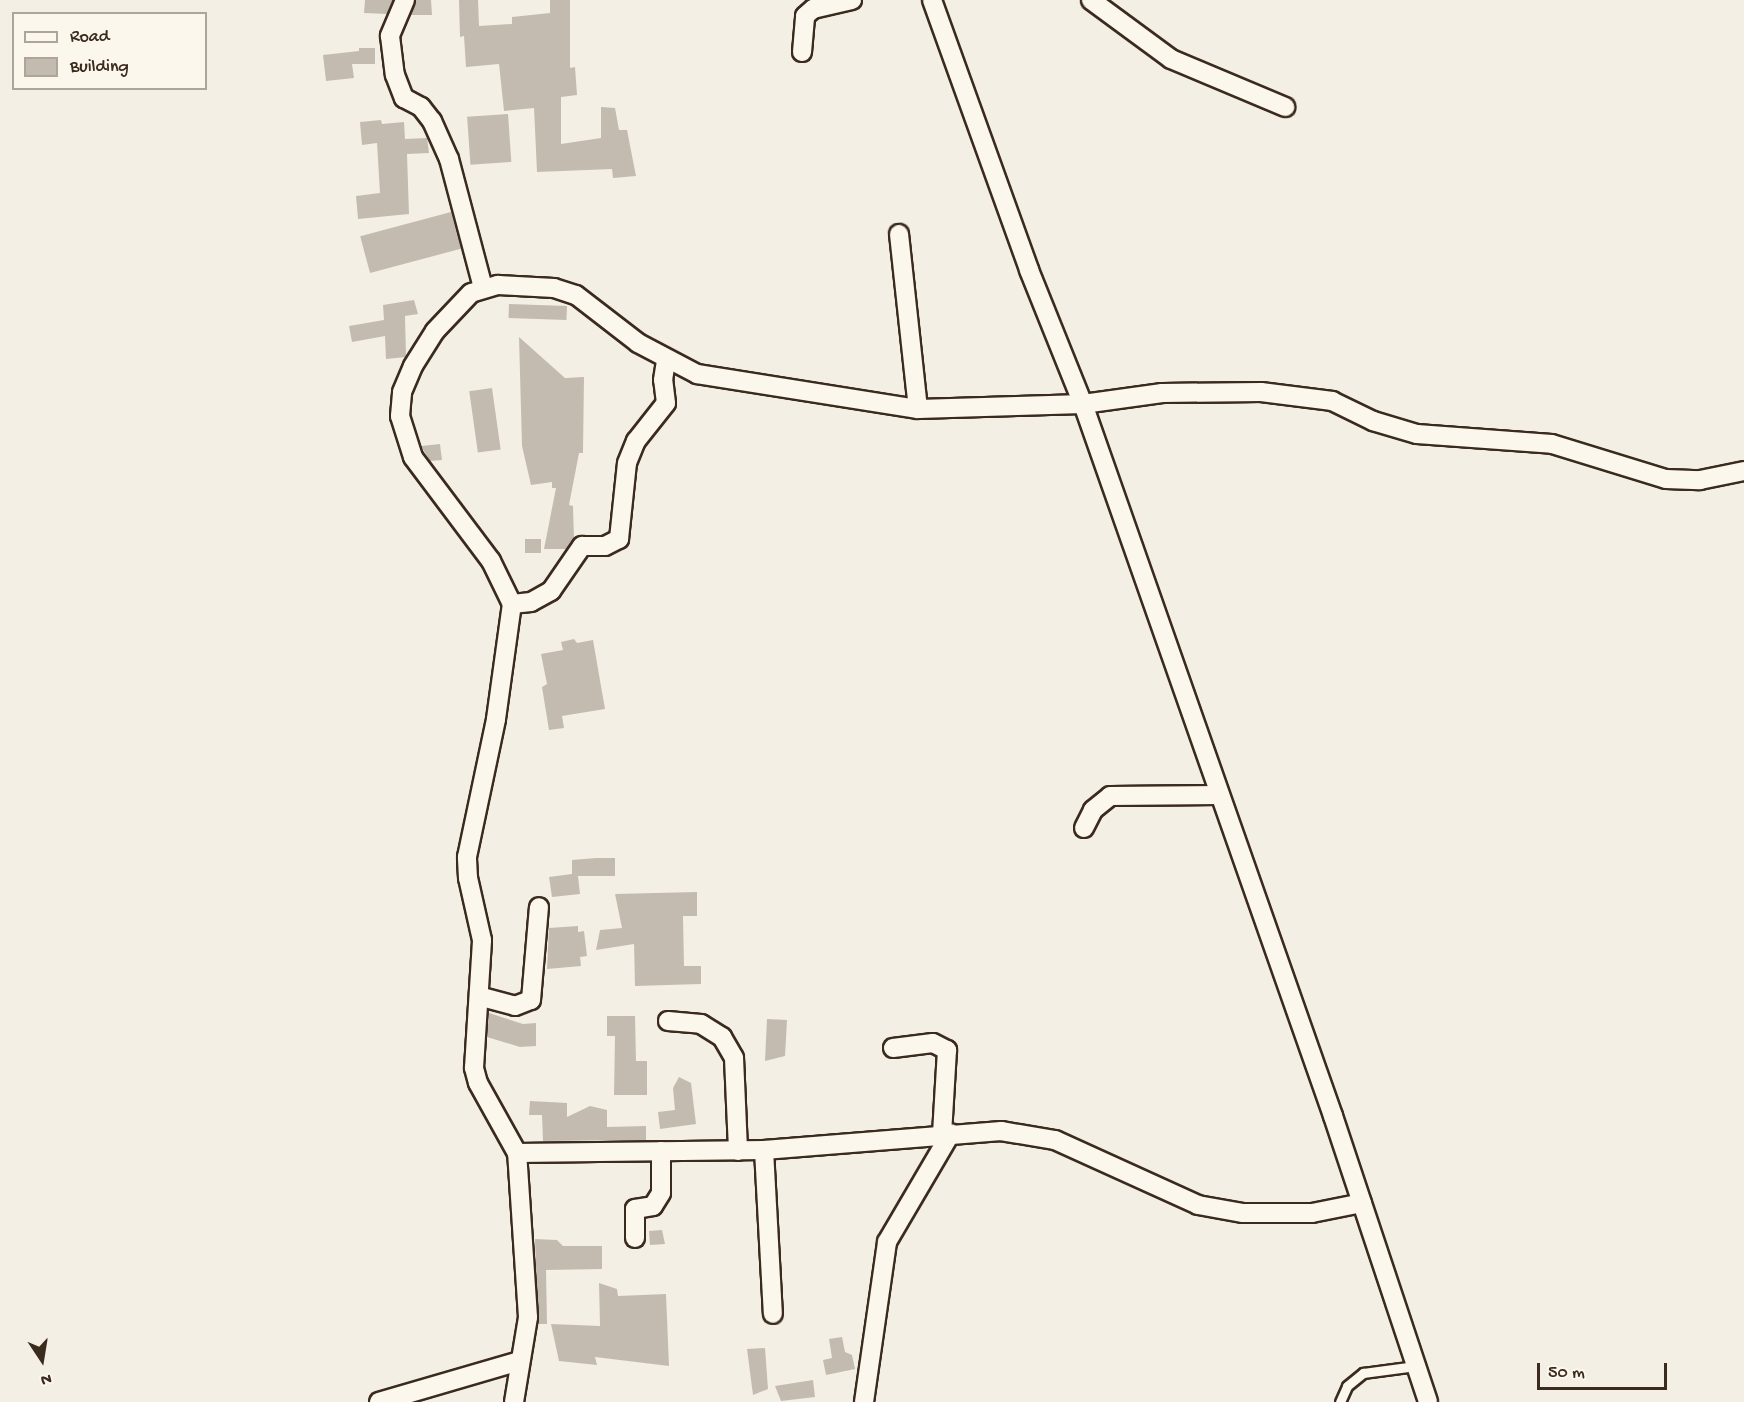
<!DOCTYPE html>
<html>
<head>
<meta charset="utf-8">
<style>
	body { margin:0 }
	#map { position:relative; width:1744px; height:1402px; overflow:hidden; background:#f3efe4; font-family:"Gochi Hand",sans-serif }
	div>[style] { position:absolute }
	.building>* { inset:0; background:#c3bbb0; transform-origin:0 0 }
	.roads { filter:drop-shadow(2px 0 #3b2a1e) drop-shadow(-2px 0 #3b2a1e) drop-shadow(0 2px #3b2a1e) drop-shadow(0 -2px #3b2a1e) }
	.lane>* { height:9px; margin:-4.5px; padding:0 4.5px; transform-origin:4.5px; border-radius:4.5px; background:#fbf7ec }
	.street>* { height:18px; margin:-9px; padding:0 9px; transform-origin:9px; border-radius:9px; background:#fbf7ec }
	span { translate:-50% -50%; white-space:nowrap; text-align:center; line-height:1.15; -webkit-text-stroke:5px #fbf7ec; paint-order:stroke }
	.legend { position:absolute; left:12px; top:12px; width:195px; height:78px; box-sizing:border-box; background:#fbf7ec; border:2px solid #aea59a; margin:0; padding:8px 10px; list-style:none; font-size:18px; color:#3b2a1e }
	.legend li { display:flex; align-items:center; gap:12px; height:30px }
	.legend b { width:30px; border:2px solid #aea59a }
	.north { position:absolute; left:12px; top:1330px; width:60px; height:60px; -webkit-text-stroke:4px #fbf7ec; paint-order:stroke; rotate:168deg; font-size:16px; font-weight:700; line-height:24px; text-align:center; color:#3b2a1e }
	.north::after { content:''; display:block; margin:auto; width:21px; height:27px; background:#3b2a1e; clip-path:polygon(50% 0,100% 100%,50% 72%,0 100%) }
	.scale { position:absolute; left:1537px; top:1363px; width:130px; height:27px; box-sizing:border-box; border:3px solid #3b2a1e; border-top:0; padding-left:8px; font-size:18px; line-height:21px; white-space:nowrap; color:#3b2a1e; -webkit-text-stroke:4px #fbf7ec; paint-order:stroke }
</style>
</head>
<body>
<div id="map">
	<div class="building">
		<i style="clip-path:polygon(365px 0,393px 0,387px 14px,364px 13px)"></i>
		<i style="clip-path:polygon(416px 0,431px 0,432px 15px,411px 15px)"></i>
		<i style="clip-path:polygon(459px 0,478px 0,479px 26px,512px 24px,512px 17px,550px 13px,550px 0,570px 0,570px 68px,575px 67px,577px 95px,561px 97px,561px 144px,601px 138px,601px 107px,615px 108px,619px 130px,627px 130px,636px 176px,613px 178px,612px 169px,537px 172px,534px 108px,504px 111px,499px 64px,466px 67px,464px 36px,460px 37px)"></i>
		<i style="clip-path:polygon(359px 48px,375px 48px,375px 64px,352px 64px,354px 78px,326px 81px,323px 55px,359px 51px)"></i>
		<i style="left:508px;top:114px;width:48px;height:41px;rotate:86deg"></i>
		<i style="clip-path:polygon(381px 120px,382px 124px,404px 122px,405px 139px,427px 138px,429px 153px,407px 154px,409px 214px,358px 219px,356px 196px,380px 193px,377px 143px,362px 145px,360px 122px)"></i>
		<i style="left:451px;top:212px;width:38px;height:94px;rotate:75deg"></i>
		<i style="clip-path:polygon(414px 300px,418px 314px,405px 316px,406px 357px,386px 359px,385px 336px,352px 342px,349px 326px,384px 320px,383px 305px)"></i>
		<i style="left:509px;top:304px;width:58px;height:14px;rotate:2deg"></i>
		<i style="clip-path:polygon(519px 337px,565px 378px,584px 377px,583px 453px,579px 453px,569px 505px,573px 506px,574px 539px,566px 549px,544px 549px,556px 488px,552px 488px,552px 482px,531px 485px,522px 446px)"></i>
		<i style="left:492px;top:388px;width:62px;height:23px;rotate:82deg"></i>
		<i style="clip-path:polygon(440px 444px,442px 460px,430px 461px,421px 446px)"></i>
		<i style="left:525px;top:539px;width:16px;height:14px"></i>
		<i style="clip-path:polygon(574px 639px,577px 643px,593px 640px,605px 709px,562px 716px,564px 728px,549px 730px,542px 687px,547px 684px,541px 654px,563px 650px,561px 642px)"></i>
		<i style="clip-path:polygon(596px 858px,615px 858px,615px 876px,578px 876px,580px 894px,552px 897px,549px 877px,572px 874px,572px 860px)"></i>
		<i style="clip-path:polygon(697px 892px,697px 916px,683px 916px,684px 966px,701px 966px,701px 984px,635px 986px,634px 944px,596px 950px,600px 930px,622px 928px,615px 894px)"></i>
		<i style="clip-path:polygon(578px 926px,578px 932px,584px 931px,587px 956px,580px 957px,581px 966px,547px 969px,549px 928px)"></i>
		<i style="clip-path:polygon(489px 1013px,523px 1024px,536px 1023px,536px 1046px,520px 1047px,487px 1037px)"></i>
		<i style="clip-path:polygon(607px 1016px,635px 1016px,636px 1061px,647px 1061px,647px 1095px,614px 1095px,615px 1036px,607px 1036px)"></i>
		<i style="clip-path:polygon(767px 1019px,787px 1020px,785px 1056px,765px 1061px)"></i>
		<i style="clip-path:polygon(679px 1077px,691px 1083px,696px 1124px,660px 1129px,658px 1112px,675px 1110px,673px 1088px)"></i>
		<i style="clip-path:polygon(530px 1101px,567px 1103px,567px 1117px,590px 1106px,607px 1110px,607px 1127px,646px 1126px,646px 1140px,543px 1141px,542px 1115px,529px 1115px)"></i>
		<i style="clip-path:polygon(662px 1230px,665px 1244px,650px 1245px,649px 1231px)"></i>
		<i style="clip-path:polygon(535px 1239px,557px 1240px,563px 1246px,602px 1246px,602px 1269px,546px 1270px,547px 1324px,538px 1324px)"></i>
		<i style="clip-path:polygon(599px 1283px,617px 1289px,618px 1296px,666px 1294px,669px 1366px,595px 1357px,597px 1365px,559px 1361px,551px 1324px,600px 1326px)"></i>
		<i style="clip-path:polygon(842px 1337px,845px 1352px,852px 1355px,855px 1369px,826px 1375px,823px 1360px,832px 1358px,829px 1339px)"></i>
		<i style="clip-path:polygon(765px 1348px,768px 1389px,753px 1395px,747px 1349px)"></i>
		<i style="clip-path:polygon(813px 1380px,815px 1397px,781px 1401px,775px 1386px)"></i>
	</div>
	<div class="roads">
		<div class="lane">
			<i style="left:1340px;top:1402px;width:17px;rotate:-66deg"></i>
			<i style="left:1347px;top:1386px;width:21px;rotate:-39deg"></i>
			<i style="left:1363px;top:1373px;width:53px;rotate:-7.5deg"></i>
		</div>
		<div class="street">
			<i style="left:405px;top:0;width:39px;rotate:113deg"></i>
			<i style="left:390px;top:36px;width:39px;rotate:83deg"></i>
			<i style="left:395px;top:75px;width:25px;rotate:69deg"></i>
			<i style="left:404px;top:98px;width:19px;rotate:28deg"></i>
			<i style="left:421px;top:107px;width:18px;rotate:52deg"></i>
			<i style="left:432px;top:121px;width:42px;rotate:65.9deg"></i>
			<i style="left:449px;top:159px;width:133px;rotate:75.2deg"></i>
			<i style="left:932px;top:0;width:287px;rotate:70.2deg"></i>
			<i style="left:1029px;top:270px;width:144px;rotate:68.1deg"></i>
			<i style="left:1083px;top:404px;width:755px;rotate:70.65deg"></i>
			<i style="left:1333px;top:1116px;width:301px;rotate:71.6deg"></i>
			<i style="left:1091px;top:0;width:99px;rotate:36.4deg"></i>
			<i style="left:1171px;top:59px;width:124px;rotate:22.8deg"></i>
			<i style="left:802px;top:52px;width:36px;rotate:-85deg"></i>
			<i style="left:805px;top:16px;width:11px;rotate:-41deg"></i>
			<i style="left:813px;top:9px;width:40px;rotate:-13deg"></i>
			<i style="left:899px;top:234px;width:176px;rotate:83.8deg"></i>
			<i style="left:512px;top:604px;width:19px;rotate:-6deg"></i>
			<i style="left:531px;top:602px;width:23px;rotate:-29deg"></i>
			<i style="left:551px;top:591px;width:55px;rotate:-55.4deg"></i>
			<i style="left:582px;top:546px;width:23px"></i>
			<i style="left:605px;top:546px;width:16px;rotate:-27deg"></i>
			<i style="left:619px;top:539px;width:76px;rotate:-84deg"></i>
			<i style="left:627px;top:463px;width:24px;rotate:-68deg"></i>
			<i style="left:636px;top:441px;width:48px;rotate:-51.7deg"></i>
			<i style="left:666px;top:403px;width:23px;rotate:-97deg"></i>
			<i style="left:663px;top:380px;width:20px;rotate:-81deg"></i>
			<i style="left:1084px;top:828px;width:20px;rotate:-63deg"></i>
			<i style="left:1093px;top:810px;width:22px;rotate:-39deg"></i>
			<i style="left:1110px;top:796px;width:109px;rotate:-0.5deg"></i>
			<i style="left:482px;top:997px;width:34px;rotate:15deg"></i>
			<i style="left:515px;top:1006px;width:17px;rotate:-21deg"></i>
			<i style="left:531px;top:1000px;width:93px;rotate:-85.1deg"></i>
			<i style="left:668px;top:1021px;width:33px;rotate:5deg"></i>
			<i style="left:701px;top:1024px;width:25px;rotate:32deg"></i>
			<i style="left:722px;top:1037px;width:24px;rotate:60deg"></i>
			<i style="left:734px;top:1058px;width:93px;rotate:87.5deg"></i>
			<i style="left:893px;top:1048px;width:40px;rotate:-7.1deg"></i>
			<i style="left:933px;top:1043px;width:16px;rotate:27deg"></i>
			<i style="left:947px;top:1050px;width:84px;rotate:93.4deg"></i>
			<i style="left:764px;top:1150px;width:164px;rotate:86.9deg"></i>
			<i style="left:517px;top:1153px;width:247px;rotate:-0.7deg"></i>
			<i style="left:764px;top:1150px;width:238px;rotate:-4.6deg"></i>
			<i style="left:1001px;top:1131px;width:55px;rotate:9.5deg"></i>
			<i style="left:1055px;top:1140px;width:157px;rotate:24.4deg"></i>
			<i style="left:1198px;top:1205px;width:46px;rotate:10.1deg"></i>
			<i style="left:1243px;top:1213px;width:69px"></i>
			<i style="left:1312px;top:1213px;width:51px;rotate:-11.3deg"></i>
			<i style="left:635px;top:1238px;width:29px;rotate:-90deg"></i>
			<i style="left:635px;top:1209px;width:18px;rotate:-9deg"></i>
			<i style="left:653px;top:1206px;width:15px;rotate:-58deg"></i>
			<i style="left:661px;top:1193px;width:42px;rotate:-90deg"></i>
			<i style="left:379px;top:1402px;width:146px;rotate:-16.3deg"></i>
			<i style="left:514px;top:1402px;width:86px;rotate:-80.6deg"></i>
			<i style="left:528px;top:1317px;width:164px;rotate:-93.8deg"></i>
			<i style="left:517px;top:1153px;width:80px;rotate:-119.1deg"></i>
			<i style="left:478px;top:1083px;width:16px;rotate:-105deg"></i>
			<i style="left:474px;top:1068px;width:128px;rotate:-86.4deg"></i>
			<i style="left:482px;top:940px;width:64px;rotate:-102.7deg"></i>
			<i style="left:468px;top:878px;width:21px;rotate:-93deg"></i>
			<i style="left:467px;top:857px;width:141px;rotate:-78.1deg"></i>
			<i style="left:496px;top:719px;width:116px;rotate:-82.1deg"></i>
			<i style="left:512px;top:604px;width:48px;rotate:-116deg"></i>
			<i style="left:491px;top:561px;width:130px;rotate:-126.9deg"></i>
			<i style="left:413px;top:457px;width:43px;rotate:-107.6deg"></i>
			<i style="left:400px;top:416px;width:24px;rotate:-85deg"></i>
			<i style="left:402px;top:392px;width:28px;rotate:-67deg"></i>
			<i style="left:413px;top:366px;width:41px;rotate:-57.8deg"></i>
			<i style="left:435px;top:331px;width:52px;rotate:-46.5deg"></i>
			<i style="left:471px;top:293px;width:28px;rotate:-17deg"></i>
			<i style="left:498px;top:285px;width:56px;rotate:3.1deg"></i>
			<i style="left:554px;top:288px;width:23px;rotate:18deg"></i>
			<i style="left:576px;top:295px;width:78px;rotate:37.7deg"></i>
			<i style="left:638px;top:343px;width:67px;rotate:27.7deg"></i>
			<i style="left:697px;top:374px;width:224px;rotate:9deg"></i>
			<i style="left:918px;top:409px;width:165px;rotate:-1.7deg"></i>
			<i style="left:1083px;top:404px;width:80px;rotate:-7.9deg"></i>
			<i style="left:1162px;top:393px;width:99px;rotate:-0.6deg"></i>
			<i style="left:1261px;top:392px;width:72px;rotate:7.2deg"></i>
			<i style="left:1332px;top:401px;width:46px;rotate:26deg"></i>
			<i style="left:1373px;top:421px;width:46px;rotate:16.5deg"></i>
			<i style="left:1417px;top:434px;width:135px;rotate:4.2deg"></i>
			<i style="left:1552px;top:444px;width:119px;rotate:17.1deg"></i>
			<i style="left:1666px;top:479px;width:34px;rotate:2deg"></i>
			<i style="left:1700px;top:480px;width:45px;rotate:-11.6deg"></i>
			<i style="left:864px;top:1402px;width:162px;rotate:-81.8deg"></i>
			<i style="left:887px;top:1242px;width:126px;rotate:-59.6deg"></i>
		</div>
	</div>
	<ul class="legend">
	<li><b style="height:8px;background:#fbf7ec"></b>Road</li>
	<li><b style="height:16px;background:#c3bbb0"></b>Building</li>
	</ul>
	<div class="north">N</div>
	<div class="scale">50 m</div>
</div>
</body>
</html>
